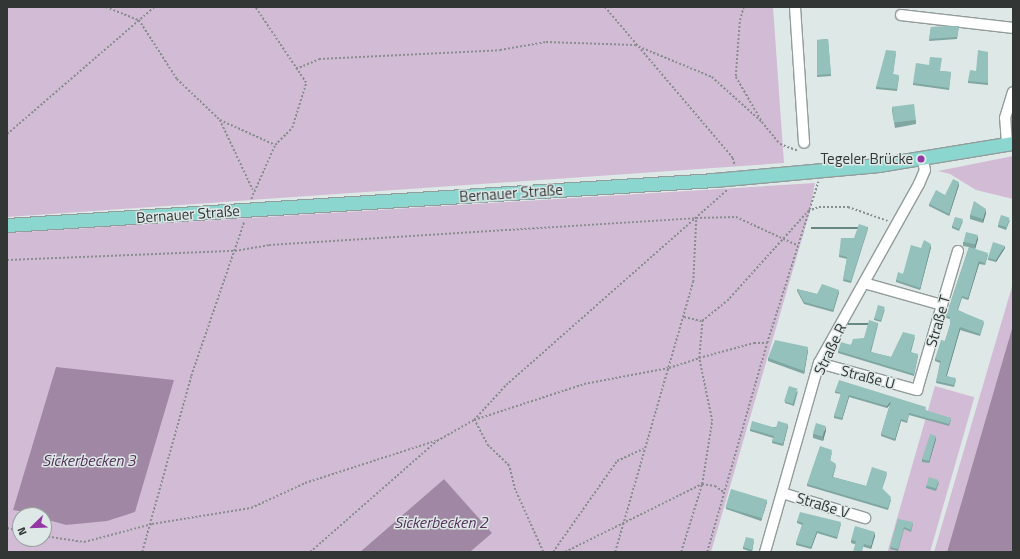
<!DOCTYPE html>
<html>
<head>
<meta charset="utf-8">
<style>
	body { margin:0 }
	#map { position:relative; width:1020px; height:559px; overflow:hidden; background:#dee8e7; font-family:"Titillium Web",sans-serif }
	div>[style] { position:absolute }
	.green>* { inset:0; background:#d2bcd5; transform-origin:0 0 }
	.water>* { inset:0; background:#a088a4 }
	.path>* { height:1.5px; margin-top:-0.75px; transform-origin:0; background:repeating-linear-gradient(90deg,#878e8d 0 2px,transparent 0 4px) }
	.roads { filter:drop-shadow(1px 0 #929c9b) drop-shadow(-1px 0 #929c9b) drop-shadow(0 1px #929c9b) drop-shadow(0 -1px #929c9b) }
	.minor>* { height:10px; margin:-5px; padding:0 5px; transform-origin:5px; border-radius:5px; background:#fff }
	.major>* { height:13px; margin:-6.5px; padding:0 6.5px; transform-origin:6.5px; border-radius:6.5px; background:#8bd7d0 }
	.wall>* { inset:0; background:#7fa6a1 }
	.shaded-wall>* { inset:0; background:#688783; transform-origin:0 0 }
	.building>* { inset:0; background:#94c1bb; transform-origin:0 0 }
	.dots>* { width:11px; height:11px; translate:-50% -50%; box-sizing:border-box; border:2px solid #dee8e7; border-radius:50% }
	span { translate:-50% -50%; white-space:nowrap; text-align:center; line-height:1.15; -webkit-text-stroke:3px #dee8e7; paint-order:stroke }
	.poi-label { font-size:15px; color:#323635 }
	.right { translate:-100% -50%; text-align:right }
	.street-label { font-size:15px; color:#323635 }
	.water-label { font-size:16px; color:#523058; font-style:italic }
	.frame { position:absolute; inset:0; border:8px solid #323635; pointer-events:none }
	.north { position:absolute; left:12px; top:507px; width:40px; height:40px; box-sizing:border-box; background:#dee8e7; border:1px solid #99a1a0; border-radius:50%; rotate:247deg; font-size:11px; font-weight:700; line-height:16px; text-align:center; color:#323635 }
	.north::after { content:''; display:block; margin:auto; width:14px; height:18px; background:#9337a2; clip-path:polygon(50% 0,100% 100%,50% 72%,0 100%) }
</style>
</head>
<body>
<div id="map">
	<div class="green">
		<i style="clip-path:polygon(7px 7px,773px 7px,784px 163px,7px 217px)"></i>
		<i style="clip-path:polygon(1013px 156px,1013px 199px,976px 190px,950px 174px,938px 171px)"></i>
		<i style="clip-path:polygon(evenodd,815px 183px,810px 211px,711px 552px,470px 552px,491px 533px,444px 479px,360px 552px,7px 552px,7px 233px,815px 183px,135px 512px,66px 525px,44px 519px,44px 539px,20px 539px,20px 515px,135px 512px)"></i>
		<i style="clip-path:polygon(1013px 283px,1013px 325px,947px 552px,934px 552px)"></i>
		<i style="left:935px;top:386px;width:41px;height:173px;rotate:16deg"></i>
	</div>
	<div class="water">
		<i style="clip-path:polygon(1013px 325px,1013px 552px,947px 552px)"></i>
		<i style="clip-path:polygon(56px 367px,174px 380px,135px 512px,107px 521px,66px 525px,44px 519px,44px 515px,13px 510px)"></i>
		<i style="clip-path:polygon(444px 479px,492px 533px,470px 552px,360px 552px)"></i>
	</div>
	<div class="path">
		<i style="left:106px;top:7px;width:35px;rotate:22deg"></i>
		<i style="left:139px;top:20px;width:70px;rotate:57.2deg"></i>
		<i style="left:177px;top:79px;width:59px;rotate:43.6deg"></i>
		<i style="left:220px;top:120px;width:60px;rotate:24.4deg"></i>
		<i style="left:605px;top:7px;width:198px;rotate:49.7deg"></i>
		<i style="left:733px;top:158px;width:8px;rotate:76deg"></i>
		<i style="left:744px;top:7px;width:16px;rotate:105deg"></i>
		<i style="left:740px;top:22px;width:55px;rotate:94.2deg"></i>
		<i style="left:736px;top:77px;width:50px;rotate:59.8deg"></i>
		<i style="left:296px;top:69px;width:25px;rotate:-23deg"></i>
		<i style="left:319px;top:59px;width:181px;rotate:-2.8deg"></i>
		<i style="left:500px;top:50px;width:47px;rotate:-9.9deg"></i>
		<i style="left:546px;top:42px;width:89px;rotate:1.9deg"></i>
		<i style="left:635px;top:45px;width:83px;rotate:22.6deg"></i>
		<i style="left:712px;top:77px;width:67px;rotate:42deg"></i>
		<i style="left:762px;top:122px;width:28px;rotate:51deg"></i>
		<i style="left:780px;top:144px;width:19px;rotate:21deg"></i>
		<i style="left:220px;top:120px;width:77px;rotate:64.8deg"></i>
		<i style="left:7px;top:134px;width:194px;rotate:-40.8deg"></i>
		<i style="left:251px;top:199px;width:59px;rotate:-66deg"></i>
		<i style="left:275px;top:145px;width:24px;rotate:-45deg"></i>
		<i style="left:292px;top:128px;width:47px;rotate:-72.7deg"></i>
		<i style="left:306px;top:83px;width:92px;rotate:-123.9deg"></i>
		<i style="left:7px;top:260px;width:228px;rotate:-2.3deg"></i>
		<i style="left:235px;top:251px;width:35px;rotate:-10deg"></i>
		<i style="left:269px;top:245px;width:428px;rotate:-3.6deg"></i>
		<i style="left:696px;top:218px;width:40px;rotate:-1.4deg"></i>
		<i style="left:736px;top:217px;width:67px;rotate:24.7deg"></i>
		<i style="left:684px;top:317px;width:18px;rotate:13deg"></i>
		<i style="left:7px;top:528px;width:13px;rotate:13deg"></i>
		<i style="left:44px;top:536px;width:40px;rotate:8.5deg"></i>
		<i style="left:84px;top:542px;width:70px;rotate:-14.8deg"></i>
		<i style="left:152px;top:524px;width:100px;rotate:-9.2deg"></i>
		<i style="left:251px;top:508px;width:60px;rotate:-24.8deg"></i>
		<i style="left:305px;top:483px;width:137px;rotate:-17.9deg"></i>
		<i style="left:142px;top:552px;width:183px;rotate:-74.4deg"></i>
		<i style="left:191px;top:376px;width:163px;rotate:-71deg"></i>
		<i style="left:310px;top:552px;width:169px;rotate:-41.2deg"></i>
		<i style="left:437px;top:441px;width:43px;rotate:-29.6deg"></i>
		<i style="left:474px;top:420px;width:47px;rotate:-47.6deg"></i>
		<i style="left:506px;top:385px;width:295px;rotate:-41.4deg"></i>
		<i style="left:543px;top:552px;width:68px;rotate:-114.3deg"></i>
		<i style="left:515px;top:490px;width:25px;rotate:-104deg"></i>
		<i style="left:509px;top:466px;width:29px;rotate:-136deg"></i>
		<i style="left:488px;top:446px;width:30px;rotate:-118deg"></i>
		<i style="left:474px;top:420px;width:116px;rotate:-18.1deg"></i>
		<i style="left:584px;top:384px;width:86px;rotate:-10.7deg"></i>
		<i style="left:669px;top:368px;width:32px;rotate:-18deg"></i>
		<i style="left:699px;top:358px;width:37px;rotate:-85deg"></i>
		<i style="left:702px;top:321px;width:32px;rotate:-39deg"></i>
		<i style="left:727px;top:301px;width:121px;rotate:-48deg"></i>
		<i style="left:808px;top:211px;width:12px;rotate:-20deg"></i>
		<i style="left:819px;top:207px;width:29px"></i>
		<i style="left:848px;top:207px;width:42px;rotate:19.3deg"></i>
		<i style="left:553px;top:552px;width:111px;rotate:-54.9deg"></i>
		<i style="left:617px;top:461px;width:29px;rotate:-25deg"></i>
		<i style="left:565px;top:552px;width:153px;rotate:-26.4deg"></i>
		<i style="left:702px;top:484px;width:13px;rotate:9deg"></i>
		<i style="left:715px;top:486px;width:11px;rotate:34deg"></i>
		<i style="left:615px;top:552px;width:281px;rotate:-73.9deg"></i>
		<i style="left:693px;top:282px;width:63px;rotate:-87.3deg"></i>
		<i style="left:681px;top:552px;width:71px;rotate:-72.8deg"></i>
		<i style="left:702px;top:484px;width:64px;rotate:-81deg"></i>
		<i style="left:712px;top:421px;width:64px;rotate:-101.7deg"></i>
		<i style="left:699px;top:358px;width:57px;rotate:-15.3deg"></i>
		<i style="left:754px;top:343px;width:13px"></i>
		<i style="left:707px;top:552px;width:217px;rotate:-74deg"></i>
		<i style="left:767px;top:343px;width:169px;rotate:-72.4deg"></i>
	</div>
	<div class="roads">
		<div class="minor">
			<i style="left:795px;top:7px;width:136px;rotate:86.2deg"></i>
			<i style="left:901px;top:15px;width:113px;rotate:6.6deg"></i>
			<i style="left:1007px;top:144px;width:26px;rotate:-94deg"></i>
			<i style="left:1005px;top:118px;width:27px;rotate:-73deg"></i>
			<i style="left:864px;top:283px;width:81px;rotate:15.8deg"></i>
			<i style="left:819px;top:363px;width:102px;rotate:15.4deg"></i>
			<i style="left:917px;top:390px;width:145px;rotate:-73.6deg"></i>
			<i style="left:782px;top:493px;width:87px;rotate:16.8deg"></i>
			<i style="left:765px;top:552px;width:197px;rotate:-74.1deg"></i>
			<i style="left:819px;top:363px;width:205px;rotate:-60.8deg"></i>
			<i style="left:919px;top:184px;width:15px;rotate:-67deg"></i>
			<i style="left:925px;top:170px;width:12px;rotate:-104deg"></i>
		</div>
		<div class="major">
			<i style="left:7px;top:225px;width:708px;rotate:-3.64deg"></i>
			<i style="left:714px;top:180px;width:165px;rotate:-5.2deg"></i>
			<i style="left:878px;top:165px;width:137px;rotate:-9.3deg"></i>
		</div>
	</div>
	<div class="wall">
		<i style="clip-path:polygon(959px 26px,957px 39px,929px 41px,931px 27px)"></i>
		<i style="clip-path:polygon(828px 39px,831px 76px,817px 77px,817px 40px)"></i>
		<i style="clip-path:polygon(988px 52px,988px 85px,968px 83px,968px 81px,976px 71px)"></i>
		<i style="clip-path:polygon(896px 53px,893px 74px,899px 77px,897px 91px,876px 89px,876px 87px)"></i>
		<i style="clip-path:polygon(940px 71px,951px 72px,949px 90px,913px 85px,913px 83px)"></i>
		<i style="clip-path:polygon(892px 107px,916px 120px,916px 124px,895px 128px,892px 111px)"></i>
		<i style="clip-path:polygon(959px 185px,949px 216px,929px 206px,929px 204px,945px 195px)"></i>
		<i style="clip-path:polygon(986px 213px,983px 223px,970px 219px,970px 215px)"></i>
		<i style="clip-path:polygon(1010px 220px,1006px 230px,998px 227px,998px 225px)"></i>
		<i style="clip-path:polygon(963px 221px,959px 231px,952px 228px,952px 226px)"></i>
		<i style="clip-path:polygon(868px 229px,851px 283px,843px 281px,847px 259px,839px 257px,839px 255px,854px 238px)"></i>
		<i style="clip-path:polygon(978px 239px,975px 249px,988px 255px,985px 265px,979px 264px,968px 300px,962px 298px,958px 310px,984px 323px,980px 336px,960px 330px,947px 376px,956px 380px,954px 387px,936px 383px,940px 363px,935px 361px,935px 359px,945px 341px,950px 325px,950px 319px,946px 318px,946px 316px,969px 247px,963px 246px,963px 242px)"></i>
		<i style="clip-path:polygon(931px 247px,920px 290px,896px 282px,896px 280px,903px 274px,921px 248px)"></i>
		<i style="clip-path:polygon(1005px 248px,996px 262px,988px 260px,988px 258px)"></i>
		<i style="clip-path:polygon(797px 289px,817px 294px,839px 292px,833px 312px,804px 304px,797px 291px)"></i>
		<i style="clip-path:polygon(885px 309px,881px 322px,874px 320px,874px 318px)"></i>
		<i style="clip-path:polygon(878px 325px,871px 352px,891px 357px,915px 337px,911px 352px,918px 356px,914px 376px,838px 353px,838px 351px,864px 338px)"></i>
		<i style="clip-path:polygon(808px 350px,804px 374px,768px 361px,768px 358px)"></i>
		<i style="clip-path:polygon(798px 391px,794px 406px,785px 403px,785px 401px)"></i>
		<i style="clip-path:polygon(835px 391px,926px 409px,925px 410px,951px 420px,949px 426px,909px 415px,907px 423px,901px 421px,895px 441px,881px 436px,881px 434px,890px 404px,887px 408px,849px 397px,842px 420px,834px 418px,834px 416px,841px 394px,835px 393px)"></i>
		<i style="clip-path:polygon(788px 426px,783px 446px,772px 443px,773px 438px,750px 431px,750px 429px)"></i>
		<i style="clip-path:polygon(826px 430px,823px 441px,813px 438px,813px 434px)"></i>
		<i style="clip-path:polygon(936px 439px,929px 463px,922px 462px,922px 459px)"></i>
		<i style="clip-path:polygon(832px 452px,830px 461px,836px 466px,833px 477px,866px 486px,887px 474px,882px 489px,891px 500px,888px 510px,807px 486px,807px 484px)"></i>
		<i style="clip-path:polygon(939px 482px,936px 491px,926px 488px,926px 486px)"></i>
		<i style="clip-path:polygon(767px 502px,761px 521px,726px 509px,726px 507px)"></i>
		<i style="clip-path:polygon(898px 519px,913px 524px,911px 532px,904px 529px,898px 551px,890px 549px)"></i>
		<i style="clip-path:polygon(797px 521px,841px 524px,837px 539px,817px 533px,811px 549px,796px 545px,796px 543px,802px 525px,797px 523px)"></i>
		<i style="clip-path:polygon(875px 536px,871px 549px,851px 543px,851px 540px)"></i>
		<i style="clip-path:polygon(754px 541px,752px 552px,743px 549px,743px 547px)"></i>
	</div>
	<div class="shaded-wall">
		<i style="clip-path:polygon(959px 182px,959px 185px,949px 216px,949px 214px)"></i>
		<i style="clip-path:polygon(986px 209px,986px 213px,983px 223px,983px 219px)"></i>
		<i style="left:868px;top:227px;width:2px;height:57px;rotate:90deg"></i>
		<i style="clip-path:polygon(978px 235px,978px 239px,975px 249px,975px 245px)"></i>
		<i style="clip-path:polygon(931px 244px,931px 247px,920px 290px,920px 288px)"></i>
		<i style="clip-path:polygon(1005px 246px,1005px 248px,996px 262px,996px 260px)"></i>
		<i style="clip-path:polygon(979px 261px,979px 264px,968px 300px,968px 298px)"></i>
		<i style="clip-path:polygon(839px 290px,839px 292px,833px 312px,833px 310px)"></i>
		<i style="left:878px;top:323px;width:2px;height:30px;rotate:90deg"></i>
		<i style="clip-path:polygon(960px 327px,960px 330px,946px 378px,946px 376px)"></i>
		<i style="clip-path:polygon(808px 347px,808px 350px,804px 374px,804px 371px)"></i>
		<i style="clip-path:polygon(849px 395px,849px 397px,842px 420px,842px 418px)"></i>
		<i style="clip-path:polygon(891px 401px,891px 403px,887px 408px,887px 406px)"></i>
		<i style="clip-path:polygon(901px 419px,901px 421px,895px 441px,895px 439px)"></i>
		<i style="clip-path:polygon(788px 424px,788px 426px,783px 446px,783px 444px)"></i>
		<i style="clip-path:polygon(826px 426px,826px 430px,823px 441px,823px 437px)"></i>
		<i style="clip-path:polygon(936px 436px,936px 439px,929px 463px,929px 461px)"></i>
		<i style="clip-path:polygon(767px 500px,767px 502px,761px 521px,761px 519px)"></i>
		<i style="clip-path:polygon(817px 531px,817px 533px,811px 549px,811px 547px)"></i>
		<i style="clip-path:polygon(875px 532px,875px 536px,871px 549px,871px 546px)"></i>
	</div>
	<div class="building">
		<i style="clip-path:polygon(959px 26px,957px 37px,929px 39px,931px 27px)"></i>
		<i style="clip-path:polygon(828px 39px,831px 74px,817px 75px,817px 40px)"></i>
		<i style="clip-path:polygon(886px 50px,896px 51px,893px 74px,899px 75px,897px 89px,876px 87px)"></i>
		<i style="clip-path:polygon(978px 50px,988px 52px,988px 83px,968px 81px,970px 70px,976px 71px)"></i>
		<i style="clip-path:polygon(930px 57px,942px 58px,940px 71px,951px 72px,949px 88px,913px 83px,916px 63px,929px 65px)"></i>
		<i style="left:914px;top:104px;width:16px;height:22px;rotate:83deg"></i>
		<i style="clip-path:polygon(953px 179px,959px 182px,949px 214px,929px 204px,936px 190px,945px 195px)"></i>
		<i style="clip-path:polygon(974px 201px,986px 209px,983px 219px,970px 215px)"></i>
		<i style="left:1001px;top:215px;width:9px;height:10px;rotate:18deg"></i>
		<i style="clip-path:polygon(955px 217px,963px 219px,959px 229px,952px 226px)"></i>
		<i style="clip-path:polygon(859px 224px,868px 227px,851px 281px,843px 279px,847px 257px,839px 255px,841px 238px,854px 238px)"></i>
		<i style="left:966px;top:232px;width:12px;height:10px;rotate:14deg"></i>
		<i style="clip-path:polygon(924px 240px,931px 244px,920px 288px,896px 280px,898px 272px,903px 274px,911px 245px,921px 248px)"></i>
		<i style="clip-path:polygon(993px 242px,1005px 246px,996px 260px,988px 258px)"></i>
		<i style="clip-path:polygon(969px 247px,988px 253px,985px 263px,979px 261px,968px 298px,962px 296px,957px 310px,984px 321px,980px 334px,960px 327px,946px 376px,956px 378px,954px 385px,936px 381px,941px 361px,935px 359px,941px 340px,945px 341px,950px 325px,950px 317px,946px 316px)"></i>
		<i style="clip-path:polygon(822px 284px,839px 290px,833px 310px,804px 302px,797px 289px,817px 294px)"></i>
		<i style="left:878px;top:305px;width:7px;height:14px;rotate:16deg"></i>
		<i style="clip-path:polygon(869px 320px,878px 323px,870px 352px,891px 357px,903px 332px,915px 335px,910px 352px,918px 354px,914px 374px,838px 351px,841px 342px,851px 345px,853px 339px,864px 338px)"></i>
		<i style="clip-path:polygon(775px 340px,808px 347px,804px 371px,768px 358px)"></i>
		<i style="clip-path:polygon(839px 380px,926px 407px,925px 410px,951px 418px,949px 424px,909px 413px,907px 421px,901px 419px,895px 439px,881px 434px,891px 401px,887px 406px,849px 395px,842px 418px,834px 416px,841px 393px,835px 391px)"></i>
		<i style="left:789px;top:386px;width:9px;height:16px;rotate:18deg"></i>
		<i style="clip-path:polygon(752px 421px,776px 428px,778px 421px,788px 424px,783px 444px,772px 441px,774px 436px,750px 429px)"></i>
		<i style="left:816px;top:423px;width:10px;height:11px;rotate:17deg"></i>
		<i style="clip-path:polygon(930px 434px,936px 436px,929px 461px,922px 459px)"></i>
		<i style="clip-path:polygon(820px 446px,832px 450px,830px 460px,836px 464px,832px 477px,866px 486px,872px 467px,887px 472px,882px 488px,891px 497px,888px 508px,807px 484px)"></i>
		<i style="left:929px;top:477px;width:10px;height:9px;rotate:17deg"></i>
		<i style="left:731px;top:489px;width:38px;height:19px;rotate:17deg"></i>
		<i style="clip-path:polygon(800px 512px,841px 522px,837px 537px,817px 531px,811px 547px,796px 543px,803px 523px,797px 521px)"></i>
		<i style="clip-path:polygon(898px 519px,913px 522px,911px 530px,904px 527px,898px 549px,890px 547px)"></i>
		<i style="clip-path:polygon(855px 526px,875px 532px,871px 546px,864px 544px,862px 552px,853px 552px,856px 541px,851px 540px)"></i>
		<i style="clip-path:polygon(746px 537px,754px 539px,752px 550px,743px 547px)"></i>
	</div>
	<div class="dots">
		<i style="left:921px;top:159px;background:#9337a2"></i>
	</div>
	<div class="poi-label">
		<span class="right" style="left:913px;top:159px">Tegeler Brücke</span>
	</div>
	<div class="street-label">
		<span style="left:511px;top:193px;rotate:-4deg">Bernauer Straße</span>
		<span style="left:188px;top:214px;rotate:-4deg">Bernauer Straße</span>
		<span style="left:938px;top:321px;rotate:-74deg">Straße T</span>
		<span style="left:830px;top:349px;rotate:-64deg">Straße R</span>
		<span style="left:868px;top:377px;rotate:15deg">Straße U</span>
		<span style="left:823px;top:505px;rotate:17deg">Straße V</span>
	</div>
	<div class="water-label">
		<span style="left:89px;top:460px">Sickerbecken 3</span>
		<span style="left:441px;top:522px">Sickerbecken 2</span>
	</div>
	<div class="frame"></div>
	<div class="north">N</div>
</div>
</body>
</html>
